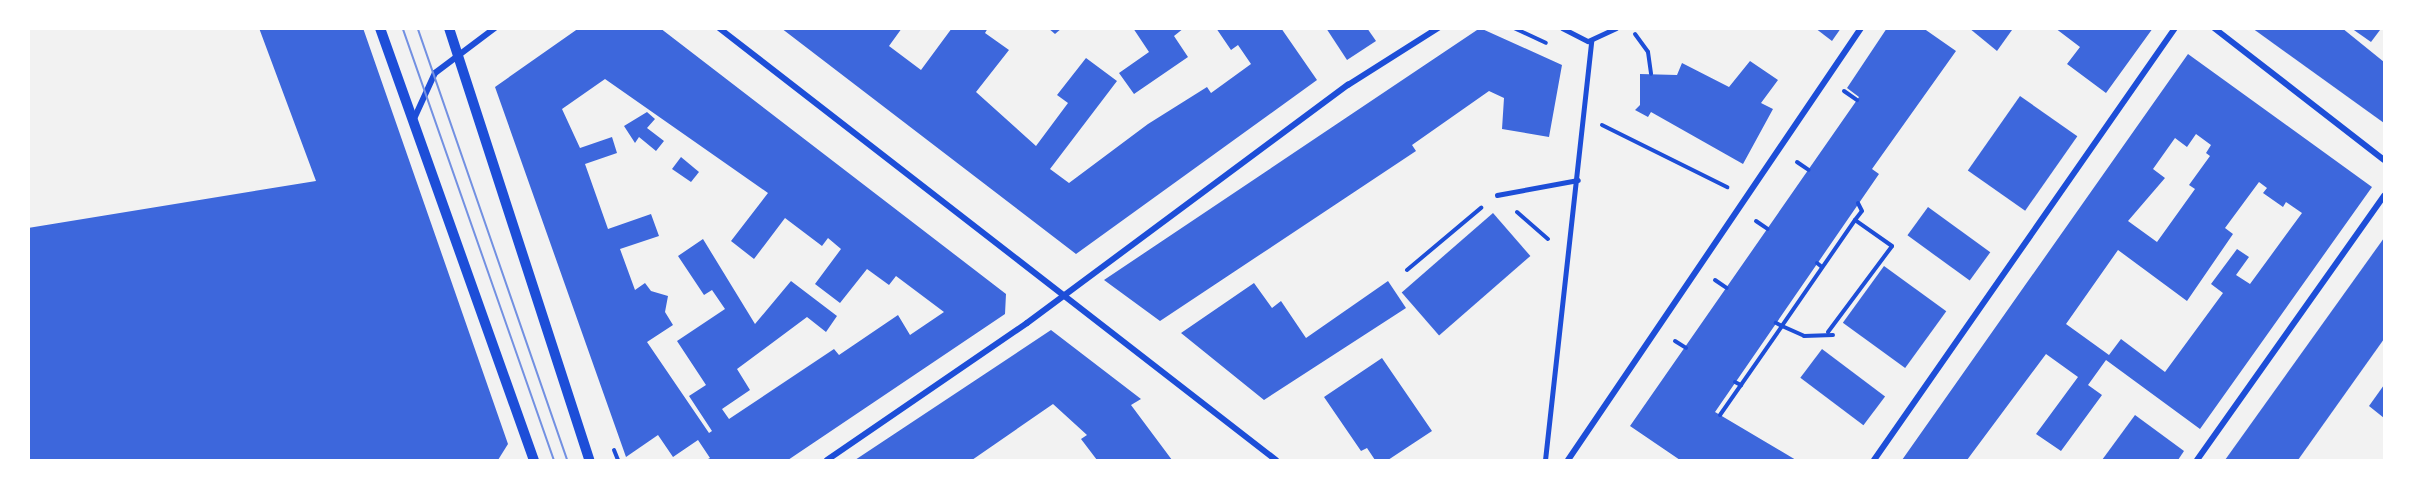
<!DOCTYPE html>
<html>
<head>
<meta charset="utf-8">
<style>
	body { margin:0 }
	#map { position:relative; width:2413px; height:489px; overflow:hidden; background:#f2f2f2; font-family:"PT Sans",sans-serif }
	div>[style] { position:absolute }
	.building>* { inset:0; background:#3d67dc; transform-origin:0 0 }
	.path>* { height:4px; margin:-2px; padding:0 2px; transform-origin:2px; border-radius:2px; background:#1d4ed8 }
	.service>* { height:4.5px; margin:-2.25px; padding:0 2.25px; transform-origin:2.25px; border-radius:2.25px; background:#1d4ed8 }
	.pedestrian>* { height:5px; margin:-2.5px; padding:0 2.5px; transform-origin:2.5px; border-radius:2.5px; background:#1d4ed8 }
	.minor>* { height:6px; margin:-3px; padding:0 3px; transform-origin:3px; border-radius:3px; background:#1d4ed8 }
	.tertiary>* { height:10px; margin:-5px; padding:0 5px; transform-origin:5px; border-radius:5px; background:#1d4ed8 }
	.tram>* { height:1.5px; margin:-0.75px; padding:0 0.75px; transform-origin:0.75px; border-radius:0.75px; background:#7290e2 }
	span { translate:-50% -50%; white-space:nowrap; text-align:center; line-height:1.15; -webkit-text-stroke:4.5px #fff; paint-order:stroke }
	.frame { position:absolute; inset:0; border:30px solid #fff; pointer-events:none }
</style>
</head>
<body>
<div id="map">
	<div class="building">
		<i style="clip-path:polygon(259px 28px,363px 28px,508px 444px,498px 460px,28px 460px,28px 228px,316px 181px)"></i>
		<i style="clip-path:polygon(evenodd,579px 28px,660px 28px,1006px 294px,1005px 314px,788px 460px,706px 460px,710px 458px,698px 440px,673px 457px,658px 435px,626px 457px,495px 87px,579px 28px,605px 79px,768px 193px,731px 241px,754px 259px,785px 218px,822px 246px,828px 238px,841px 249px,815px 284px,840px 303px,867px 269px,889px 285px,896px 276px,944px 312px,910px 335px,898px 315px,839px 355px,834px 349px,729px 419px,722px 409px,750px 390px,737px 369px,807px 317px,826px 332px,837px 316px,791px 281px,755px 324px,703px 239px,678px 256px,704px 295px,712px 290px,725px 309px,677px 341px,706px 385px,689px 396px,712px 431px,709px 433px,647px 342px,673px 325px,665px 312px,668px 296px,651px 291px,645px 283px,635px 290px,620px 249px,659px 236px,651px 214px,608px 229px,585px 164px,617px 153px,612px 137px,580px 148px,562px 109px,605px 79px)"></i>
		<i style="clip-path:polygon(781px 28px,902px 28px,889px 46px,921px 70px,952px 28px,988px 28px,985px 33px,1009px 50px,976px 92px,1036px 146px,1068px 103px,1057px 95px,1086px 58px,1117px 81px,1050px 169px,1069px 183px,1148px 124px,1207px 87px,1211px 93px,1251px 64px,1238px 45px,1231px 50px,1216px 28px,1281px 28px,1317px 80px,1076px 254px)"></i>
		<i style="clip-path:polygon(1048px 28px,1062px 28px,1055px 34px)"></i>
		<i style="clip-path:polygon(1133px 28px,1184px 28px,1174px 36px,1188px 57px,1134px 94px,1119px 73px,1149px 52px)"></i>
		<i style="clip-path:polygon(1326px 28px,1367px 28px,1376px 41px,1347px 60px)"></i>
		<i style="clip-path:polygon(1480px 28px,1562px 65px,1549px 137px,1502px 129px,1504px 98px,1489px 91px,1412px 145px,1416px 151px,1160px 321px,1104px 280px)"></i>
		<i style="clip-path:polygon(1815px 28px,1841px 28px,1832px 41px)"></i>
		<i style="clip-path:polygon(1887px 28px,1923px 28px,1956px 51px,1872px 169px,1879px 174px,1715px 412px,1796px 460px,1680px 460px,1630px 426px,1859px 97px,1847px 88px)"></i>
		<i style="clip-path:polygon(1969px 28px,2009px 28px,2012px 30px,1997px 51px)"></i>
		<i style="clip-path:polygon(2055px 28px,2153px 28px,2106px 93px,2067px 64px,2080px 47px)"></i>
		<i style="clip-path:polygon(2252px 28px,2342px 28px,2384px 62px,2384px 123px)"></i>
		<i style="clip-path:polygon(2351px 28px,2378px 28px,2380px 30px,2371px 42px)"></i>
		<i style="clip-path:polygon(evenodd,2188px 54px,2372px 187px,2200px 429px,2106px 360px,2088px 385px,2102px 395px,2061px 451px,2036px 434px,2078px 377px,2046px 354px,1967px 460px,1902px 460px,2188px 54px,2196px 134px,2211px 145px,2206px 153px,2210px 156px,2189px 185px,2195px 189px,2157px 242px,2128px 221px,2165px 178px,2153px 169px,2175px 138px,2187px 147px,2196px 134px,2188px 54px,2259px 182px,2267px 188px,2263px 193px,2283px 207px,2286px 202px,2302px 213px,2250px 284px,2236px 275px,2249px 257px,2237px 249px,2211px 284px,2223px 293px,2165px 372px,2121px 339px,2109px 355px,2066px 324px,2118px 250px,2187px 301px,2233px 234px,2225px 228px,2259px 182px)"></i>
		<i style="clip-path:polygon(1750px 61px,1778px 80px,1761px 103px,1773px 109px,1743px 164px,1651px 112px,1648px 117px,1635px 110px,1640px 105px,1640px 74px,1677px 75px,1682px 63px,1729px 87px)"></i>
		<i style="left:2020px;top:96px;width:70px;height:91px;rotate:35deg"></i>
		<i style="clip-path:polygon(647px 112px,655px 119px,647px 128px,664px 141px,656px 151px,639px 137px,635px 143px,624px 126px)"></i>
		<i style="clip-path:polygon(681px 157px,699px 172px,691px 182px,672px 169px)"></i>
		<i style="left:1928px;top:207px;width:77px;height:35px;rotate:36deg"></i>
		<i style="left:1493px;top:213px;width:57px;height:121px;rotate:49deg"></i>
		<i style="clip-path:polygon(2384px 238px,2384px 339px,2298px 460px,2225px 460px)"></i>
		<i style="left:1884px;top:266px;width:77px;height:70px;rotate:36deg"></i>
		<i style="clip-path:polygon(1388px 281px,1406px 308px,1264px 400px,1181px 333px,1254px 283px,1272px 308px,1281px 301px,1306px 338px)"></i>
		<i style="clip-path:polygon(1051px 330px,1141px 399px,1131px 405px,1172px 460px,1097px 460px,1081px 439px,1087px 435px,1053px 404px,972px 460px,855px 460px)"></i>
		<i style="left:1822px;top:349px;width:79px;height:36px;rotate:37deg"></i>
		<i style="clip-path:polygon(1382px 358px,1432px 431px,1388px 460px,1375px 460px,1367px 448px,1361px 451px,1324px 397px)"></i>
		<i style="clip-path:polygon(2384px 385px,2384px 418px,2369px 406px)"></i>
		<i style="clip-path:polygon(2135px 415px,2184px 451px,2178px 460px,2102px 460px)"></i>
	</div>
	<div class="path">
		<i style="left:1514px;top:28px;width:35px;rotate:25deg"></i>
		<i style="left:1635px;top:34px;width:22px;rotate:54deg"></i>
		<i style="left:1648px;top:52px;width:22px;rotate:82deg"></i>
		<i style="left:1844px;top:91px;width:16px;rotate:35deg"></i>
		<i style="left:1602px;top:125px;width:140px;rotate:26.4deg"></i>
		<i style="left:1797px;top:162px;width:14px;rotate:34deg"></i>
		<i style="left:1517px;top:212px;width:41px;rotate:41.1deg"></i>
		<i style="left:1855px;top:220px;width:11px;rotate:-52deg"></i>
		<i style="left:1862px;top:211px;width:9px;rotate:-117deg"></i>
		<i style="left:1756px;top:221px;width:14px;rotate:34deg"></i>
		<i style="left:1817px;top:263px;width:6px;rotate:39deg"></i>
		<i style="left:1407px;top:270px;width:97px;rotate:-40deg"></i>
		<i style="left:1715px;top:280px;width:14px;rotate:34deg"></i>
		<i style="left:1828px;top:332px;width:107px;rotate:-53.3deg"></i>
		<i style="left:1892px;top:246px;width:45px;rotate:-144.9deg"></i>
		<i style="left:1855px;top:220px;width:129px;rotate:124.6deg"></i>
		<i style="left:1782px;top:326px;width:24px;rotate:24deg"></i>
		<i style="left:1804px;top:336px;width:29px;rotate:-2deg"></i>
		<i style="left:1675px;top:341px;width:13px;rotate:32deg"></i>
		<i style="left:1735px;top:382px;width:7px;rotate:27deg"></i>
		<i style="left:1720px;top:415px;width:108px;rotate:-55.1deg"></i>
		<i style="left:1782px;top:326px;width:7px;rotate:-153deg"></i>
		<i style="left:614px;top:450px;width:11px;rotate:68deg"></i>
	</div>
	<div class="service">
		<i style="left:1497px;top:195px;width:82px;rotate:-10.5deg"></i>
	</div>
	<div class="pedestrian">
		<i style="left:1562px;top:28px;width:29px;rotate:27deg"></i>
		<i style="left:1588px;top:41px;width:31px;rotate:-25deg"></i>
		<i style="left:1545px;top:460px;width:422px;rotate:-83.7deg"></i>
	</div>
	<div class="minor">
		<i style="left:719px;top:28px;width:705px;rotate:37.8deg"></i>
		<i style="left:2214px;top:28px;width:215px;rotate:37.8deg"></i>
		<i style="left:413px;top:121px;width:53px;rotate:-65.4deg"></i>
		<i style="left:435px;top:73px;width:75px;rotate:-36.9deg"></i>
		<i style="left:827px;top:460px;width:242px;rotate:-34.4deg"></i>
		<i style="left:1027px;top:323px;width:400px;rotate:-36.6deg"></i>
		<i style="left:1348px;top:85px;width:107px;rotate:-32.3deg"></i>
		<i style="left:1568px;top:460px;width:522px;rotate:-55.85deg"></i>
		<i style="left:1874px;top:460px;width:527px;rotate:-55.13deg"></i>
		<i style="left:2197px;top:460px;width:324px;rotate:-54.7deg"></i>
	</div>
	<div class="tertiary">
		<i style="left:380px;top:28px;width:459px;rotate:70.4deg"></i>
		<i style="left:449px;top:28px;width:454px;rotate:72deg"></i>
	</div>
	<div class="tram">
		<i style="left:403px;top:28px;width:458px;rotate:70.7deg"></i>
		<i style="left:418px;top:28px;width:457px;rotate:70.9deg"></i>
	</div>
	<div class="frame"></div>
</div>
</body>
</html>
